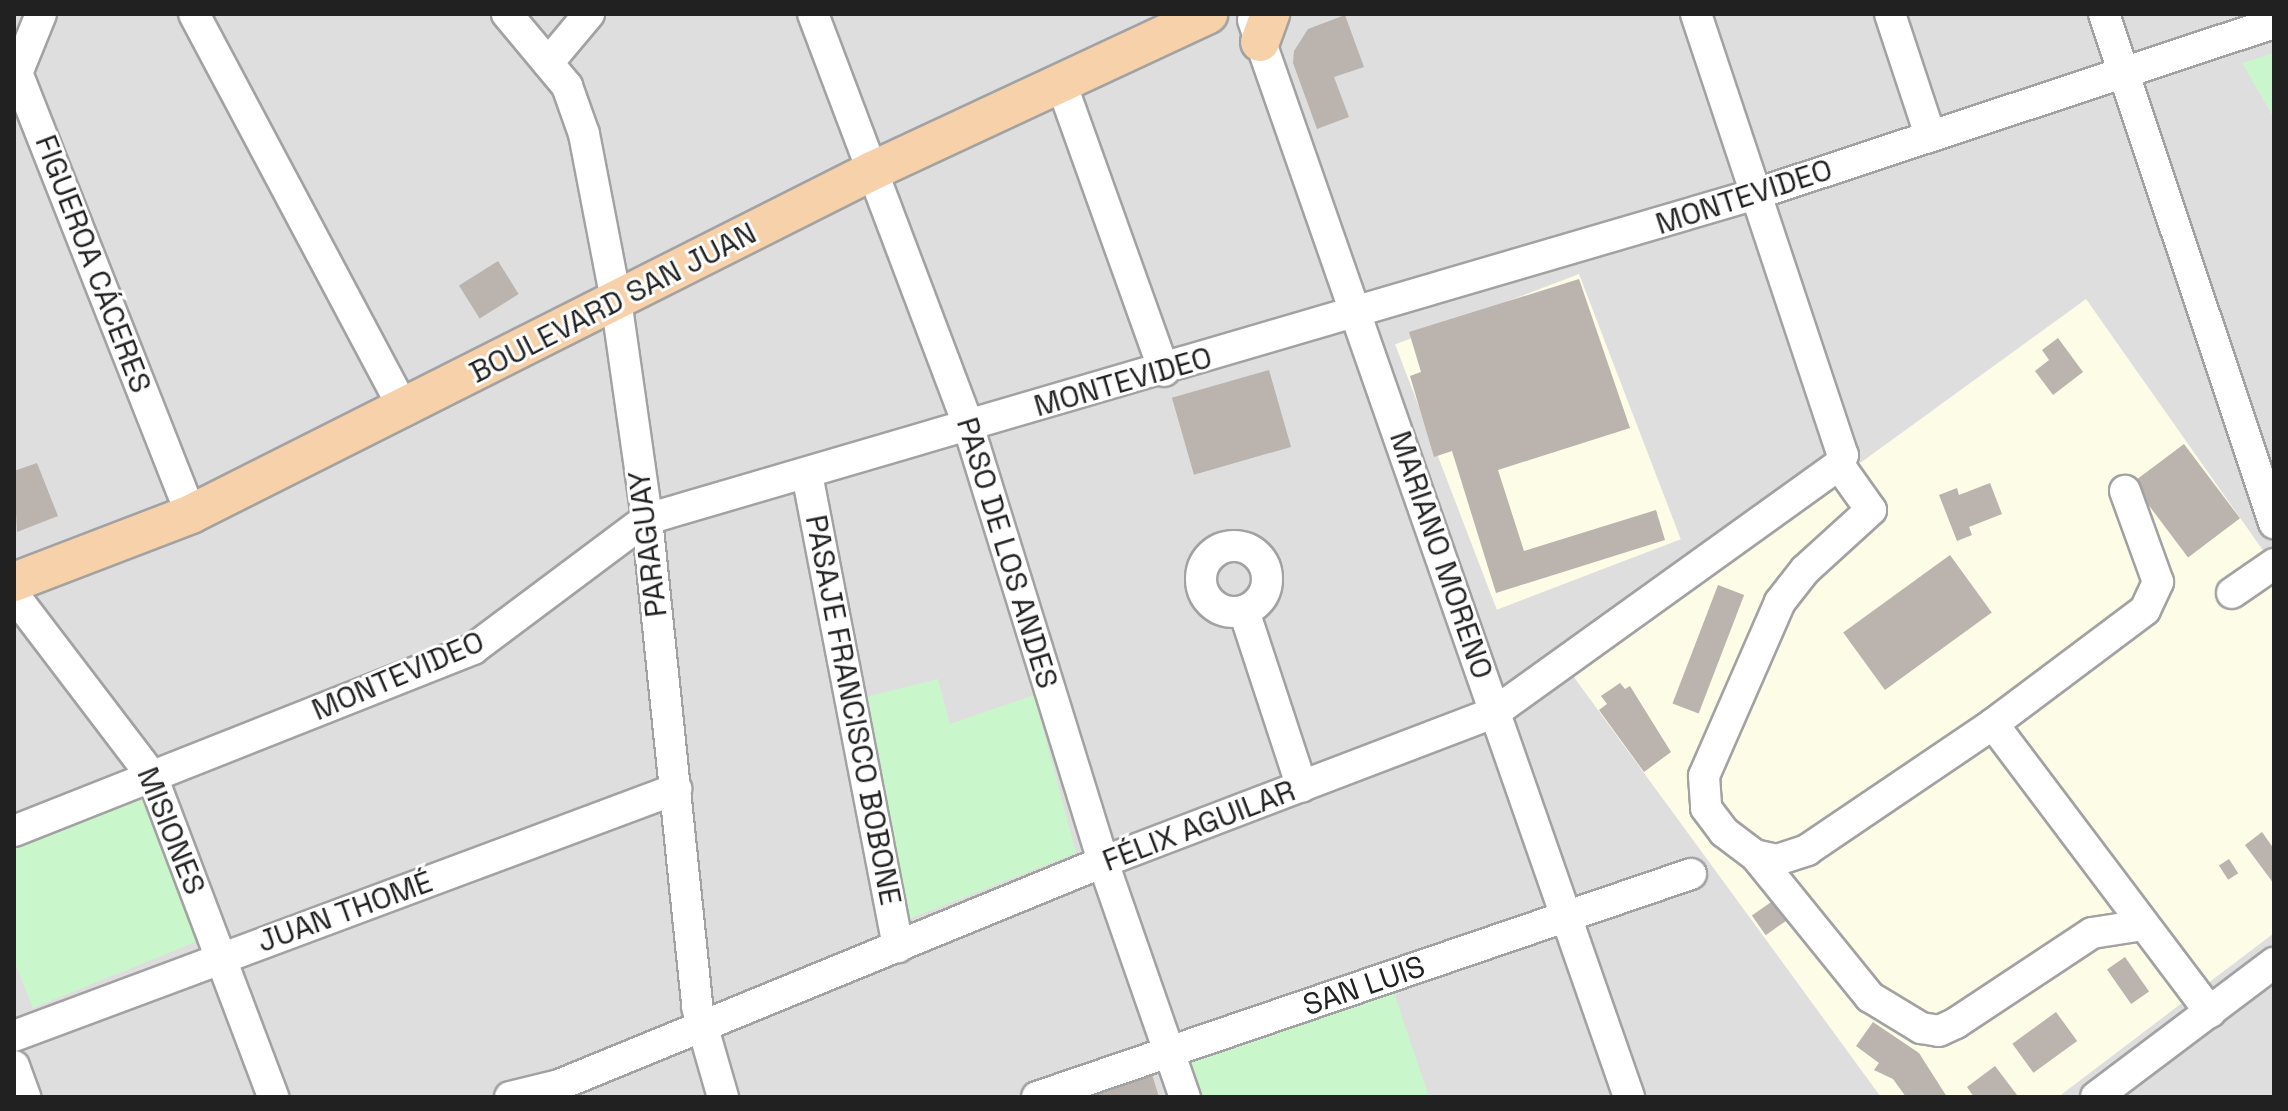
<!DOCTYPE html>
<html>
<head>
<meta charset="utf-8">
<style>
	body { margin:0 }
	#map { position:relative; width:2288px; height:1111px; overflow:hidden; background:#f1eee9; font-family:"Space Grotesk",sans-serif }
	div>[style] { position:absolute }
	.residential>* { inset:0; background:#dfdede }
	.education>* { inset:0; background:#fdfce6; transform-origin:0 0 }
	.park>* { inset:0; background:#caf6cc }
	.building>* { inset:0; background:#bab3ae; transform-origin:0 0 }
	.roads { filter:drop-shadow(2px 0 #a2a2a2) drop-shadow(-2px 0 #a2a2a2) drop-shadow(0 2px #a2a2a2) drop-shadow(0 -2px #a2a2a2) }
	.minor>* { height:30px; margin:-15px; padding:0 15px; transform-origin:15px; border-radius:15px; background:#fff }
	.minor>.ring { margin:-15px; padding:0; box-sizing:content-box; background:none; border:30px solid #fff; border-radius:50% }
	.major>* { height:38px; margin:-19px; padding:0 19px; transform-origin:19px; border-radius:19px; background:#f6d1a9 }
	span { translate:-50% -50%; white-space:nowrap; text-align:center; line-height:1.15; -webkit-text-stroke:6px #fff; paint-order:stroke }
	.street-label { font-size:30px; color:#212121 }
	.frame { position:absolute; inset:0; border:16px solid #212121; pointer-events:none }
</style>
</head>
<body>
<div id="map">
	<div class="residential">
		<i style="clip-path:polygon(14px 14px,2274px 14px,2274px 566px,1571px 673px,1881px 1097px,14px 1097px)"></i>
		<i style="clip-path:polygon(2274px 933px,2274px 1097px,2058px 1097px)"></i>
	</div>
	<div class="education">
		<i style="left:1579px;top:274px;width:284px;height:197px;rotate:69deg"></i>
		<i style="clip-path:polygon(2086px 299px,2274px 566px,2274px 933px,2058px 1097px,1881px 1097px,1571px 673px)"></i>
	</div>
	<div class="park">
		<i style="clip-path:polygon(2274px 53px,2274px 118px,2242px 63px)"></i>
		<i style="clip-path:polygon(938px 679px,950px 724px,1034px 695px,1076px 853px,904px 921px,858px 699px)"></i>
		<i style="clip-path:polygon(138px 791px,198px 941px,33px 1008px,14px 961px,14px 842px)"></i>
		<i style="clip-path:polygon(1393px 990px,1429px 1097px,1192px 1097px,1179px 1060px)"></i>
	</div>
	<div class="building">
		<i style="clip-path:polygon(1345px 15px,1364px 67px,1334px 77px,1349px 117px,1317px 129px,1293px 63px,1294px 51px,1308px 29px)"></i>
		<i style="left:498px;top:261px;width:39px;height:46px;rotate:58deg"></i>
		<i style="clip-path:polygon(1579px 279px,1630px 428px,1498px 470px,1524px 551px,1656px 510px,1665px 540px,1496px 593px,1452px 451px,1434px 457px,1410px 376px,1421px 372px,1409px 332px)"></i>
		<i style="clip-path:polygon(2058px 338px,2083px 372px,2053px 395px,2035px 371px,2049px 360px,2042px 350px)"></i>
		<i style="left:1269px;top:370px;width:80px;height:101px;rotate:74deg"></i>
		<i style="left:2184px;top:444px;width:93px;height:65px;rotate:53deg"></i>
		<i style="clip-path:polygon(37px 463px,58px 516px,17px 532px,14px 471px)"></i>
		<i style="clip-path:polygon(1990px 483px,2002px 514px,1969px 527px,1972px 535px,1957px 541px,1939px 495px,1957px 488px,1959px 495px)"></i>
		<i style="left:1950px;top:555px;width:71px;height:132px;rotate:54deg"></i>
		<i style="left:1718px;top:585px;width:28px;height:127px;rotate:21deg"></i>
		<i style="clip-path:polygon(1620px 683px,1625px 689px,1630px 686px,1671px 752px,1644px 772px,1599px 710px,1607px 704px,1601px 696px)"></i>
		<i style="clip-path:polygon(2262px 832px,2274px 849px,2274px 884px,2245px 845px)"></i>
		<i style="left:2229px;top:859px;width:17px;height:12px;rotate:57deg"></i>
		<i style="left:1774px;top:900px;width:24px;height:27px;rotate:55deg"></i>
		<i style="left:2125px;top:957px;width:42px;height:22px;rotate:55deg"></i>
		<i style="left:2056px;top:1012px;width:36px;height:54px;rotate:54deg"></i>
		<i style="clip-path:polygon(1873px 1022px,1919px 1053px,1947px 1097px,1906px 1097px,1893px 1079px,1874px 1070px,1879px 1063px,1856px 1046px)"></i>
		<i style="clip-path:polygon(1995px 1066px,2017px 1095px,1974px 1097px,1967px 1087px)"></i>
		<i style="clip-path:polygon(1150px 1068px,1159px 1097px,1066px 1097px)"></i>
	</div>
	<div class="roads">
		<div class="minor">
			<i style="left:194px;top:14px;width:449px;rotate:62deg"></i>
			<i style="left:507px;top:14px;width:94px;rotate:50.2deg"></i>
			<i style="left:567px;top:86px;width:51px;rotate:70.5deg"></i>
			<i style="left:584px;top:134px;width:169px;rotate:79.1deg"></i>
			<i style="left:616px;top:300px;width:221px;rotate:81.9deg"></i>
			<i style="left:647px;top:519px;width:491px;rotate:84.1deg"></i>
			<i style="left:697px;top:1007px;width:94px;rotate:73.9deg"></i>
			<i style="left:813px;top:14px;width:439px;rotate:69.3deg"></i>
			<i style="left:968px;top:425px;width:457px;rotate:72.8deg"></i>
			<i style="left:1103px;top:862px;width:249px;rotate:70.8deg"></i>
			<i style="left:1696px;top:14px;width:465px;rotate:71.6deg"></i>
			<i style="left:1843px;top:455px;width:11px;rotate:112deg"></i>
			<i style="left:1890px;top:14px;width:127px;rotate:71.7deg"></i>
			<i style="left:2104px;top:14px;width:537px;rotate:71.53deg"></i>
			<i style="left:1253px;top:20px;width:1141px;rotate:70.75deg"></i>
			<i style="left:548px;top:63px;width:64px;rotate:-50.1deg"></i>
			<i style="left:14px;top:65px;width:483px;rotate:68.5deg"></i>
			<i style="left:18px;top:71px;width:61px;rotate:-68deg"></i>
			<i style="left:1060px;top:80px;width:309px;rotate:70.3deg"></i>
			<i style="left:1839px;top:465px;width:55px;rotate:54.6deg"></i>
			<i style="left:1871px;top:510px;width:89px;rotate:137.7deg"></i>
			<i style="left:1805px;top:570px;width:41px;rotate:128deg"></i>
			<i style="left:1780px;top:602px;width:190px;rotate:113.6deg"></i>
			<i style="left:1704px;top:776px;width:32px;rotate:86deg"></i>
			<i style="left:1706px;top:808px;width:30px;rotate:53deg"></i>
			<i style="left:1724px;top:832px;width:39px;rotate:37deg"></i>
			<i style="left:1755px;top:855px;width:183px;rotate:51deg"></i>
			<i style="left:1870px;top:997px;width:60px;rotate:31.3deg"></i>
			<i style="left:1921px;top:1028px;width:18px;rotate:9deg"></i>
			<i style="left:1939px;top:1031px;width:19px;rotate:-25deg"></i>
			<i style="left:1956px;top:1023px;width:163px;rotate:-33.5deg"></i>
			<i style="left:2092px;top:933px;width:52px;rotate:-8.9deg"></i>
			<i style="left:807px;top:474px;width:482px;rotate:79.1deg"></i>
			<i class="ring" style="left:1201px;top:546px;width:36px;height:36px"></i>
			<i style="left:2232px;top:593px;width:51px;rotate:-34.6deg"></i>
			<i style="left:14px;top:595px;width:228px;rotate:52.7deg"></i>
			<i style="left:152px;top:776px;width:343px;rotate:69.3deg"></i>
			<i style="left:1244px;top:611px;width:185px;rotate:71.8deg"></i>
			<i style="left:1993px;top:724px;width:361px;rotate:53deg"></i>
			<i style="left:14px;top:831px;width:494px;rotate:-21.6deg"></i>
			<i style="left:473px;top:649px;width:217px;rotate:-36.8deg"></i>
			<i style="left:647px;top:519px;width:1156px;rotate:-16.33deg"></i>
			<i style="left:1756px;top:194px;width:545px;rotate:-18.27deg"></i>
			<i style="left:1755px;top:855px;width:23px;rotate:13deg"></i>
			<i style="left:1777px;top:860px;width:32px;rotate:-18deg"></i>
			<i style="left:1807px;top:850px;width:225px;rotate:-34.1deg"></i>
			<i style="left:1993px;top:724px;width:190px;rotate:-36.9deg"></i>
			<i style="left:2145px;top:610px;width:31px;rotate:-65deg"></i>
			<i style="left:2158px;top:582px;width:97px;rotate:-109.9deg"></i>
			<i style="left:14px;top:1036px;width:707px;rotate:-20.46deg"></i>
			<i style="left:14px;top:1066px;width:33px;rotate:70deg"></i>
			<i style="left:510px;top:1097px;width:50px;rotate:-13.8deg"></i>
			<i style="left:559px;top:1085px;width:588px;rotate:-22.29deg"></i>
			<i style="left:1103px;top:862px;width:420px;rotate:-20.9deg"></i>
			<i style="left:1495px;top:712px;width:423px;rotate:-35.7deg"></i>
			<i style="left:1037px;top:1097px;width:691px;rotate:-18.83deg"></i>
			<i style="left:2096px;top:1097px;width:223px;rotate:-37deg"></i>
		</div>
		<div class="major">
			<i style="left:1260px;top:42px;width:30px;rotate:-70deg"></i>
			<i style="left:14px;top:582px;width:190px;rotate:-21deg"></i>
			<i style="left:191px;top:514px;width:763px;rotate:-26.73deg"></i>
			<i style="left:872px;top:171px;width:371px;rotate:-25deg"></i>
		</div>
	</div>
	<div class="street-label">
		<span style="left:1744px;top:197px;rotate:-18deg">MONTEVIDEO</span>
		<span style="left:93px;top:264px;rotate:69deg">FIGUEROA CÁCERES</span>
		<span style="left:613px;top:303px;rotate:-27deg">BOULEVARD SAN JUAN</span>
		<span style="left:1123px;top:382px;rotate:-16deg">MONTEVIDEO</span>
		<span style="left:648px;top:544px;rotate:-97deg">PARAGUAY</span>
		<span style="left:1007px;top:553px;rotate:73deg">PASO DE LOS ANDES</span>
		<span style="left:1441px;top:555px;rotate:71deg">MARIANO MORENO</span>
		<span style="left:398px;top:676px;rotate:-23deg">MONTEVIDEO</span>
		<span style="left:853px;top:710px;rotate:79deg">PASAJE FRANCISCO BOBONE</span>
		<span style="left:1199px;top:826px;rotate:-21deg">FÉLIX AGUILAR</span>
		<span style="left:171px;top:831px;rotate:68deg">MISIONES</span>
		<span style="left:345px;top:912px;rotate:-20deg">JUAN THOMÉ</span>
		<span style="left:1364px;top:986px;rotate:-19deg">SAN LUIS</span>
	</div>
	<div class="frame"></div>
</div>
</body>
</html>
